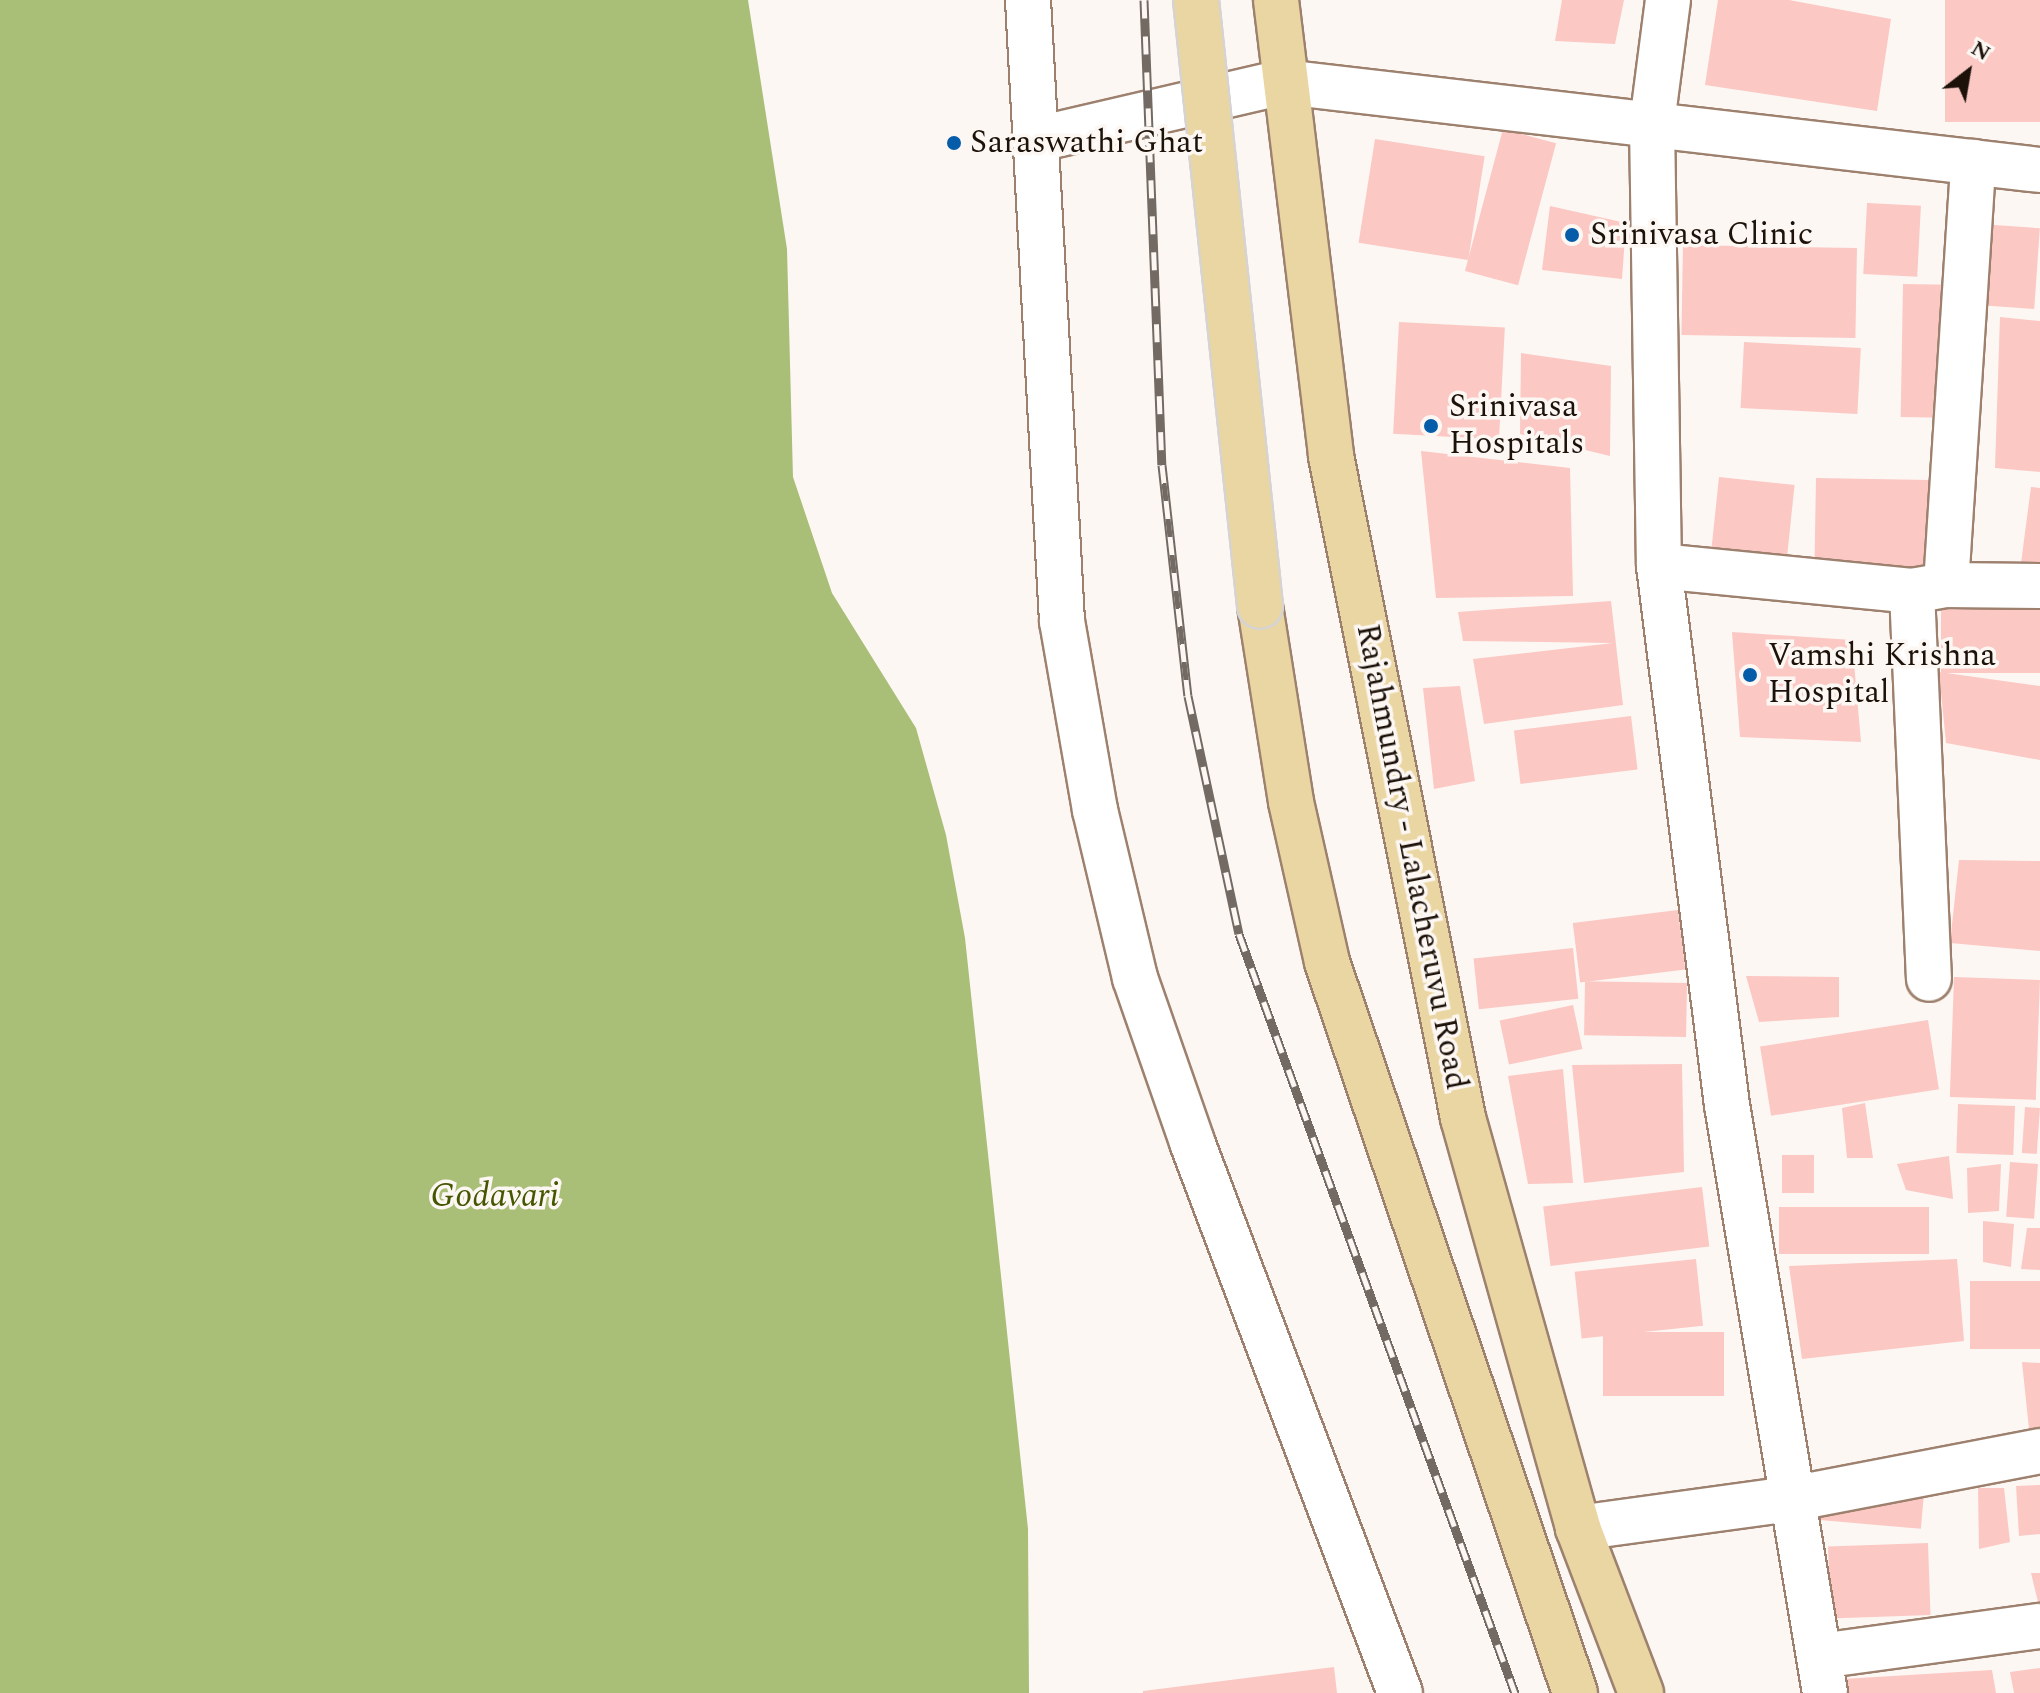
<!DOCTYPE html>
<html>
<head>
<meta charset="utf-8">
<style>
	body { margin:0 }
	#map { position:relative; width:2040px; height:1693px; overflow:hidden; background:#fdf7f3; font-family:Spectral,serif }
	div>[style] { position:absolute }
	.water>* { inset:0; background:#a9be76 }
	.building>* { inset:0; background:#fbc8c4; transform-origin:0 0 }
	.roads { filter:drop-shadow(2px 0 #9d816e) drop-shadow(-2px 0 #9d816e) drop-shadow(0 2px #9d816e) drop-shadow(0 -2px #9d816e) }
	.minor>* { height:44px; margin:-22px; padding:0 22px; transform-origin:22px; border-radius:22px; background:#fff }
	.secondary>* { height:44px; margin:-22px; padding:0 22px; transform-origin:22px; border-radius:22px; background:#fff }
	.primary>* { height:44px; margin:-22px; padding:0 22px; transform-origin:22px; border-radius:22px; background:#ead6a2 }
	.rail>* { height:9px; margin-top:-4.5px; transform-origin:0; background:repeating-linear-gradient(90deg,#fdf7f3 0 18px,#726a63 0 36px); box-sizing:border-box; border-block:2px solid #726a63 }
	.bridges { filter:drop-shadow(2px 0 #d6d4d3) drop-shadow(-2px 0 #d6d4d3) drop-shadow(0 2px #d6d4d3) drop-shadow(0 -2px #d6d4d3) }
	.primary-bridge>* { height:44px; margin:-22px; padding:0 22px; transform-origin:22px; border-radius:22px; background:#ead6a2 }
	.dots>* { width:22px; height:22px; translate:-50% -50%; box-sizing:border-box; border:4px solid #fdf7f3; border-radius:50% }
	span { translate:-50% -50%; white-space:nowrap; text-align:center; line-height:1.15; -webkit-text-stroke:7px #fdf7f3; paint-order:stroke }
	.poi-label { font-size:32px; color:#1c120a }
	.left { translate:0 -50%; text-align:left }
	.street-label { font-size:32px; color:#1c120a }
	.water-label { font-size:34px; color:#445600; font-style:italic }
	.north { position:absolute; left:1928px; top:32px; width:80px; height:80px; -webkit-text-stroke:6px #fdf7f3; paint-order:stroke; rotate:31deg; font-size:22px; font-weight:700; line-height:32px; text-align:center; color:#1c120a }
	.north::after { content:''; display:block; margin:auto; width:28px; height:36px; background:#1c120a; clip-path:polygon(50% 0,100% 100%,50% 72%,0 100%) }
</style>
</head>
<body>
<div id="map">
	<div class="water">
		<i style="clip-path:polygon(0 0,748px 0,787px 249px,793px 477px,832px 593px,916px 728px,946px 835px,965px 938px,1028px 1529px,1029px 1693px,0 1693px)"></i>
	</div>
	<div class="building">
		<i style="clip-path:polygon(1562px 0,1624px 0,1615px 44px,1555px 41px)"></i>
		<i style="clip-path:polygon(1718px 0,1789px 0,1891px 19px,1877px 111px,1705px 85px)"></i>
		<i style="left:1945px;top:0;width:95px;height:122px"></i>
		<i style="left:1503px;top:129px;width:55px;height:147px;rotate:15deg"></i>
		<i style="left:1375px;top:139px;width:111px;height:105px;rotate:9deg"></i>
		<i style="left:1867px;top:203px;width:54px;height:71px;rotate:3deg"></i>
		<i style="clip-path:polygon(1550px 206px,1626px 223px,1622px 279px,1542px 270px)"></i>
		<i style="left:1980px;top:224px;width:60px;height:81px;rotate:4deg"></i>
		<i style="left:1683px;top:245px;width:174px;height:90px;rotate:1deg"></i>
		<i style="left:1903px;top:284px;width:46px;height:133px;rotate:1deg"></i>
		<i style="clip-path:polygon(2000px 317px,2040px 321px,2040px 472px,1995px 468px)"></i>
		<i style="left:1399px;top:322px;width:106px;height:112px;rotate:3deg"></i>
		<i style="left:1744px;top:342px;width:117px;height:66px;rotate:3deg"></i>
		<i style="clip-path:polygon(1521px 353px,1611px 366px,1610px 456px,1520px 434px)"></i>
		<i style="clip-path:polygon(1421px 451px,1570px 468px,1573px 596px,1436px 598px)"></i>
		<i style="left:1719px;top:477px;width:76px;height:91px;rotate:6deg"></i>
		<i style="left:1816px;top:478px;width:128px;height:90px;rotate:1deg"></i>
		<i style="clip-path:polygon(2031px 487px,2040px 488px,2040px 562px,2021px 563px)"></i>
		<i style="left:2040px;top:597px;width:76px;height:99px;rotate:90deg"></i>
		<i style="clip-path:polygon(1611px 601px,1623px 705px,1484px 724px,1473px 659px,1613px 643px,1463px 641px,1458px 612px)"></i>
		<i style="clip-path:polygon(1732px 632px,1852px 640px,1861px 742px,1740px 737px)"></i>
		<i style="clip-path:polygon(1939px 672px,2040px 686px,2040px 760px,1946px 743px)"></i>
		<i style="clip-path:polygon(1460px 686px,1475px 781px,1434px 789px,1423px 688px)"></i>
		<i style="left:1631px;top:716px;width:54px;height:118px;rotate:83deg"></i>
		<i style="clip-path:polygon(1959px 860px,2040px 861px,2040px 951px,1950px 943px)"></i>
		<i style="left:1678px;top:910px;width:60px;height:106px;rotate:83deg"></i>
		<i style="left:1573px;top:948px;width:51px;height:100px;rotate:84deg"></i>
		<i style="clip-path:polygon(1746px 976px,1839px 977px,1839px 1017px,1759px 1022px)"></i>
		<i style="left:1954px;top:977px;width:86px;height:120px;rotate:2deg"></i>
		<i style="left:1687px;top:983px;width:54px;height:102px;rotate:91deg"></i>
		<i style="left:1573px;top:1005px;width:45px;height:75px;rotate:78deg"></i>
		<i style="left:1928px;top:1020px;width:70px;height:170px;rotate:81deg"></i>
		<i style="clip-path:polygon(1682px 1064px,1684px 1172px,1584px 1183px,1572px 1065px)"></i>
		<i style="clip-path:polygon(1563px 1069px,1573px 1183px,1528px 1184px,1508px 1076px)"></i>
		<i style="clip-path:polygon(1865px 1103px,1873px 1158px,1847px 1158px,1842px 1108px)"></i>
		<i style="left:2015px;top:1106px;width:49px;height:57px;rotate:92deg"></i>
		<i style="left:2025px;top:1107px;width:15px;height:46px;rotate:4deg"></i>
		<i style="left:1814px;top:1155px;width:38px;height:32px;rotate:90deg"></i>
		<i style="clip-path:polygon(1949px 1156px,1953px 1199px,1906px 1190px,1897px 1164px)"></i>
		<i style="left:2010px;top:1162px;width:28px;height:55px;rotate:4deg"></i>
		<i style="clip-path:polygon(2001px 1164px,1999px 1211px,1968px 1213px,1967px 1168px)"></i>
		<i style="left:1702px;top:1187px;width:60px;height:160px;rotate:83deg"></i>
		<i style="left:1779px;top:1207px;width:150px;height:47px"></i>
		<i style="clip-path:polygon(1983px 1221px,2014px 1224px,2011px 1267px,1983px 1262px)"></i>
		<i style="clip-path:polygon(2027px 1228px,2040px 1228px,2040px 1270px,2021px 1269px)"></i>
		<i style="left:1696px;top:1259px;width:67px;height:122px;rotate:84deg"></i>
		<i style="clip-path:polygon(1957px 1259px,1964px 1341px,1802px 1359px,1789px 1266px)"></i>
		<i style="left:2040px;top:1281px;width:68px;height:70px;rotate:90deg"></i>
		<i style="left:1724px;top:1332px;width:64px;height:121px;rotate:90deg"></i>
		<i style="clip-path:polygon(2022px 1362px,2040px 1363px,2040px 1428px,2029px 1429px)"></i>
		<i style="clip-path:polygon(2040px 1485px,2040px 1534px,2019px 1536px,2016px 1486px)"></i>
		<i style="clip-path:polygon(1978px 1488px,2004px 1488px,2010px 1542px,1979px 1549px)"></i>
		<i style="left:1924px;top:1493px;width:36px;height:101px;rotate:95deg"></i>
		<i style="left:1928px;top:1543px;width:72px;height:100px;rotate:88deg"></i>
		<i style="clip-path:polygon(2031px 1573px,2040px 1573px,2040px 1606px,2039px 1606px)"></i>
		<i style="clip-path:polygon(1334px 1667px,1337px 1693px,1143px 1693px,1143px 1691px)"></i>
		<i style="clip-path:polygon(2040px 1668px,2040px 1693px,2014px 1693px,2010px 1672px)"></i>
		<i style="clip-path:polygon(1992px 1670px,1996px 1693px,1846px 1693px,1843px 1679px)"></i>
	</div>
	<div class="roads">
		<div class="minor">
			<i style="left:1668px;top:0;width:125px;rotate:97.4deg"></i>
			<i style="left:1652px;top:124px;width:442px;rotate:89.1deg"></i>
			<i style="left:1659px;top:566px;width:543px;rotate:82.81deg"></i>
			<i style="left:1727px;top:1105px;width:596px;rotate:80.54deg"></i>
			<i style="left:1034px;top:140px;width:257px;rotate:-13.1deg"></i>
			<i style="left:1284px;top:82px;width:761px;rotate:6.64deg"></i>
			<i style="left:1659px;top:566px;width:254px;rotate:5.6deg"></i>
			<i style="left:1912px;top:591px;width:35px;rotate:-10deg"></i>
			<i style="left:1946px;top:585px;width:94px;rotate:0.6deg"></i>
			<i style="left:1946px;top:585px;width:424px;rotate:-86.3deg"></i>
			<i style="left:1912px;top:591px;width:388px;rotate:87.5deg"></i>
			<i style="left:1578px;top:1528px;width:215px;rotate:-7.8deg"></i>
			<i style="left:1791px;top:1499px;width:254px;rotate:-10.9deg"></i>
			<i style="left:1820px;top:1656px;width:222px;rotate:-7.8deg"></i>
		</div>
		<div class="secondary">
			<i style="left:1028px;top:0;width:622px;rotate:86.87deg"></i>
			<i style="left:1062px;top:621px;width:192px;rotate:80.1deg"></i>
			<i style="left:1095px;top:810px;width:173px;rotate:76.6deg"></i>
			<i style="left:1135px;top:978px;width:174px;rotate:70.8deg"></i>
			<i style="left:1192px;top:1142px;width:589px;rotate:69.32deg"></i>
		</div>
		<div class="primary">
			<i style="left:1276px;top:0;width:459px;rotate:83.1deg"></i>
			<i style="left:1331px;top:456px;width:675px;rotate:78.72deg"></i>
			<i style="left:1463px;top:1118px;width:426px;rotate:74.3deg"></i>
			<i style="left:1578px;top:1528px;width:177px;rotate:69.1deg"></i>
			<i style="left:1260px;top:606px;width:198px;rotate:81deg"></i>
			<i style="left:1291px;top:802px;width:164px;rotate:77.3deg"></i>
			<i style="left:1327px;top:962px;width:772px;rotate:71.26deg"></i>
		</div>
	</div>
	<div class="rail">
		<i style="left:1144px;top:0;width:465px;rotate:87.8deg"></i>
		<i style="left:1162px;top:465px;width:232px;rotate:83.6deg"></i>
		<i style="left:1188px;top:696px;width:243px;rotate:77.9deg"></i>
		<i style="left:1239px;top:934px;width:808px;rotate:70.02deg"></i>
	</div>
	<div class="bridges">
		<div class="primary-bridge">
			<i style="left:1196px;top:0;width:609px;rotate:83.97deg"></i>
		</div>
	</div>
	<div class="dots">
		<i style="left:954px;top:143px;background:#055daa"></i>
		<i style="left:1572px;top:235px;background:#055daa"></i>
		<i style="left:1431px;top:426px;background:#055daa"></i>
		<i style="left:1750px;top:675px;background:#055daa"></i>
	</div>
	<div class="poi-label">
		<span class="left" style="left:970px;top:143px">Saraswathi Ghat</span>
		<span class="left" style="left:1590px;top:235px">Srinivasa Clinic</span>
		<span class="left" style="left:1449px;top:426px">Srinivasa<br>Hospitals</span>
		<span class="left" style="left:1768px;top:675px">Vamshi Krishna<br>Hospital</span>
	</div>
	<div class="street-label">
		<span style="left:1411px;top:857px;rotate:79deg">Rajahmundry - Lalacheruvu Road</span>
	</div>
	<div class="water-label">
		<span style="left:495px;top:1197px">Godavari</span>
	</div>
	<div class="north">N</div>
</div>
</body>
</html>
